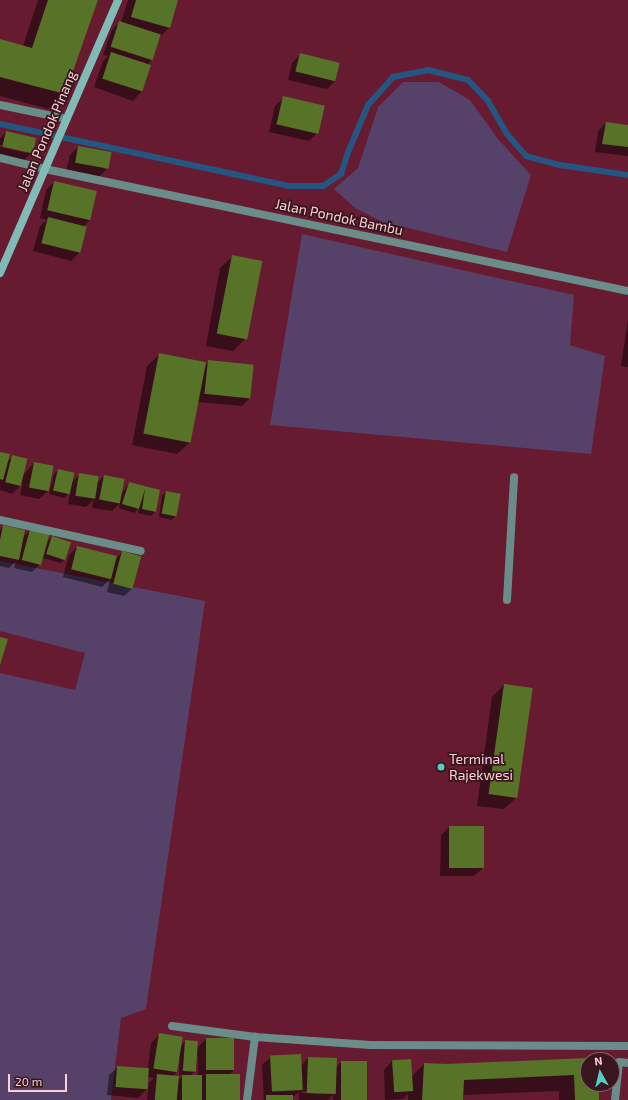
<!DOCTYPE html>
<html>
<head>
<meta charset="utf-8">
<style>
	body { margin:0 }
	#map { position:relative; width:628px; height:1100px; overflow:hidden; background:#671b30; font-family:"Exo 2",sans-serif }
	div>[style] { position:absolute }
	.green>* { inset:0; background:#564169 }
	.shadow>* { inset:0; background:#0007 }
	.stream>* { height:6px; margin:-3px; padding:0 3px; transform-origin:3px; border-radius:3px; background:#245681 }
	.building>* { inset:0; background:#567327; transform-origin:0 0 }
	.lane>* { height:8px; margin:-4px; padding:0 4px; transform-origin:4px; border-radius:4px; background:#6a8d89 }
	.street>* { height:8px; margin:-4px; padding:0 4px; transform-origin:4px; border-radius:4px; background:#6a8d89 }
	.secondary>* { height:8px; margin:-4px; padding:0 4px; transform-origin:4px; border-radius:4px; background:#81bbb5 }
	.dots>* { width:11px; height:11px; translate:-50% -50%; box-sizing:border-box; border:2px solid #37161d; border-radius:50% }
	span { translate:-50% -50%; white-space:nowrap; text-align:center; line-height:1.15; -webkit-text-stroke:3.5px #37161d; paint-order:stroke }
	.street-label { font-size:14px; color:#fdced5 }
	.poi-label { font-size:14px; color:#fdced5 }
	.left { translate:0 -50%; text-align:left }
	.north { position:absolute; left:580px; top:1052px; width:40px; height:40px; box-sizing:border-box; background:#37161d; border:1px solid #866067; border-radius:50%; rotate:352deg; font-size:11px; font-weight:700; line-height:16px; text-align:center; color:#fdced5 }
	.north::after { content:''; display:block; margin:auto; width:14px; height:18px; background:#56cec4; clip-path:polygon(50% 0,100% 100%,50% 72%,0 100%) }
	.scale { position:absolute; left:8px; top:1074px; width:59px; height:18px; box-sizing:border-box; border:2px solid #fdced5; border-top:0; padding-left:5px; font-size:12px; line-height:14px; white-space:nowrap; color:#fdced5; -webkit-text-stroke:3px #37161d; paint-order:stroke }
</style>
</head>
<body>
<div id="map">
	<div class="green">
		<i style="clip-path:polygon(403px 82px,439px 82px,470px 100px,498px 139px,531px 175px,507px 252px,383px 222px,355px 208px,334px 189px,358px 168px,378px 107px)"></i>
		<i style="clip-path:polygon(302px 234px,574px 295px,570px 345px,605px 356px,591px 454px,270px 425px)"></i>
		<i style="clip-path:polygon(0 561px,205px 601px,146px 1009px,121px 1018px,111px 1100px,0 1100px,0 673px,75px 690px,85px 653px,0 631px)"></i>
	</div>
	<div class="shadow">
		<i style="clip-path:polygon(38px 0,97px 0,64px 93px,48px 109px,0 96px,0 40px,23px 46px)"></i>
		<i style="clip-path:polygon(128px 0,177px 0,169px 28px,160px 37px,152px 60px,147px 65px,141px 92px,133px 101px,94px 87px,103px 61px,108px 56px,103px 55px,112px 30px,120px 22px,121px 23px)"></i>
		<i style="clip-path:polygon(300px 55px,335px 81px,327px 89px,288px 80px,292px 63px)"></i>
		<i style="clip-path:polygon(284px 98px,317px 133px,309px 141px,269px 132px,275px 106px)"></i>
		<i style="clip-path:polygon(606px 123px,628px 126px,628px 156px,595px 152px,598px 131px)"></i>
		<i style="clip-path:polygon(6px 132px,31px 153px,23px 161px,0 156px,0 147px,27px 153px,27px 151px,0 145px,0 138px)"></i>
		<i style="clip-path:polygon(78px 147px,106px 170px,98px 178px,66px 171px,70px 155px)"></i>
		<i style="clip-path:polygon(54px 182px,90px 220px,83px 227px,79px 253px,71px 261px,33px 251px,40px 226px,47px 220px,40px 218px,46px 190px)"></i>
		<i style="clip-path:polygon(233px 256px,245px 339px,233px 351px,206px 346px,220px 268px)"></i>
		<i style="clip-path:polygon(628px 319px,628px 367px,621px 366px)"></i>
		<i style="clip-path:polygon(160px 354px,205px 366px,209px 361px,250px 398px,242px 406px,197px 402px,190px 442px,177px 454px,132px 445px,147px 366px)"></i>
		<i style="clip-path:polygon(0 453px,6px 463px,13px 456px,24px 474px,34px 463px,48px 491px,39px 499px,20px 495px,23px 483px,12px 494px,0 490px)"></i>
		<i style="clip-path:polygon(58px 470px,71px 483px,80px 474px,96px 484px,104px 476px,122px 493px,129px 483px,159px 491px,155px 512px,151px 516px,138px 513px,139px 508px,134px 513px,119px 508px,120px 503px,112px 511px,92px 508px,93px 500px,86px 507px,68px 504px,70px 492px,64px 498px,49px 494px,54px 474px)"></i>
		<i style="clip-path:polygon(166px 492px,176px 516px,172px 520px,159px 517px,162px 496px)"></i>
		<i style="clip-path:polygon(3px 527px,22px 538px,30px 530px,47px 535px,40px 564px,32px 572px,14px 568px,16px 561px,9px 568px,0 566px,0 530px)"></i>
		<i style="clip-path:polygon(52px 537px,65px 559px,61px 563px,43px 558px,48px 541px)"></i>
		<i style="clip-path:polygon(77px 547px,115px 560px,122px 552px,140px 557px,133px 588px,124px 596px,107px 592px,110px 579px,102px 587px,63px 577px,69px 555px)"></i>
		<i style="clip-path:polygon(504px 685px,517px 797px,504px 809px,477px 806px,492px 697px)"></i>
		<i style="clip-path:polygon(449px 827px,483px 868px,474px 876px,440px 876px,441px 835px)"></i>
		<i style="clip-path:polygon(evenodd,160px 1034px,181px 1046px,185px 1041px,197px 1048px,206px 1039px,234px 1070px,229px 1075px,239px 1100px,147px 1100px,149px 1083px,154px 1078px,148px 1077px,147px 1089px,138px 1098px,107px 1095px,109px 1075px,118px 1067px,148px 1069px,151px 1043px,160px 1034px,196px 1055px,198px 1055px,198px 1076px,190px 1076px,195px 1071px,196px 1055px,160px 1034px,179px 1059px,180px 1059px,179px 1075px,184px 1075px,177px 1081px,173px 1076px,177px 1072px,179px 1059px)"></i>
		<i style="clip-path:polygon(evenodd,271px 1057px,301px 1066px,308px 1058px,336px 1068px,341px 1062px,366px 1100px,333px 1100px,333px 1095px,328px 1100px,299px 1100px,299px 1092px,292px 1098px,292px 1100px,262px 1100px,264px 1099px,262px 1065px,271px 1057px,302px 1091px,329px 1092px,329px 1094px,302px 1093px,302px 1091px)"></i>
		<i style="clip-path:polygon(392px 1061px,411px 1077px,424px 1064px,588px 1071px,588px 1084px,598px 1084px,598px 1100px,559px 1100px,559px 1091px,462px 1095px,462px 1100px,408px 1100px,408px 1094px,403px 1099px,385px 1100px,384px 1070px)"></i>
	</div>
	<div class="stream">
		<i style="left:0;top:124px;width:295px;rotate:12.1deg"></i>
		<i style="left:288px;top:186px;width:35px"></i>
		<i style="left:323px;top:186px;width:22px;rotate:-34deg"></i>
		<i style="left:341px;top:174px;width:25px;rotate:-72deg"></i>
		<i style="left:349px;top:150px;width:49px;rotate:-67.1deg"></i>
		<i style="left:368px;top:105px;width:38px;rotate:-48deg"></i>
		<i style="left:393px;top:77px;width:36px;rotate:-11deg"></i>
		<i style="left:428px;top:70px;width:41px;rotate:14deg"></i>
		<i style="left:468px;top:80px;width:29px;rotate:46deg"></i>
		<i style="left:488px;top:101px;width:38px;rotate:60deg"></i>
		<i style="left:507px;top:134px;width:29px;rotate:49deg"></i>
		<i style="left:526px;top:156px;width:35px;rotate:15deg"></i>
		<i style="left:560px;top:165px;width:69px;rotate:8.4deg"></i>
	</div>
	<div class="building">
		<i style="clip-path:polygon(48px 0,98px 0,65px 94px,0 77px,0 39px,32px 48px)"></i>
		<i style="clip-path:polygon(136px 0,178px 0,170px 28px,131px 17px)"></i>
		<i style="left:119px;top:21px;width:44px;height:27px;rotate:18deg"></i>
		<i style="left:111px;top:52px;width:42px;height:28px;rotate:18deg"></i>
		<i style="left:300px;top:53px;width:41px;height:19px;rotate:14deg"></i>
		<i style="left:283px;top:96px;width:43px;height:29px;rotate:13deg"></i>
		<i style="clip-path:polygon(606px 122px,628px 125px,628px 147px,602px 144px)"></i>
		<i style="left:6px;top:131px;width:31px;height:16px;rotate:13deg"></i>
		<i style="left:78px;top:146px;width:34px;height:17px;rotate:10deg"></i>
		<i style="left:54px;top:181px;width:44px;height:30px;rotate:13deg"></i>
		<i style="left:48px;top:217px;width:40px;height:27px;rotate:14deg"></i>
		<i style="left:232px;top:255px;width:31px;height:80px;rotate:11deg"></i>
		<i style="left:159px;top:353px;width:48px;height:82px;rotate:11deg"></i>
		<i style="left:208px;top:360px;width:46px;height:34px;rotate:6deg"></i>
		<i style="clip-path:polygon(0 452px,10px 454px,3px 480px,0 479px)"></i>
		<i style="left:12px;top:455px;width:16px;height:28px;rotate:14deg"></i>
		<i style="left:34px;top:462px;width:20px;height:26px;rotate:11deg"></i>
		<i style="left:58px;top:469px;width:17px;height:22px;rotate:13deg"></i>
		<i style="left:79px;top:473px;width:20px;height:23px;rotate:9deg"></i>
		<i style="left:104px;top:475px;width:21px;height:25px;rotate:11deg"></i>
		<i style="clip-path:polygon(129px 482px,160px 490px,156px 512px,142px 509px,145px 489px,139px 509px,122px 504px)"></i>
		<i style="left:166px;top:491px;width:15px;height:23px;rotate:11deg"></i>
		<i style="clip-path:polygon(3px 525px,25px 530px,19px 560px,0 556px,0 540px)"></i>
		<i style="left:30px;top:529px;width:20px;height:32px;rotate:15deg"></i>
		<i style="left:52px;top:536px;width:20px;height:19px;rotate:18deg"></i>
		<i style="left:77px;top:546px;width:41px;height:24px;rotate:14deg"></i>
		<i style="left:122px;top:551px;width:20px;height:34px;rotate:15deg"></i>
		<i style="clip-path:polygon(0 637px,8px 639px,0 665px)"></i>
		<i style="left:504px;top:684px;width:29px;height:111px;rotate:8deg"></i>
		<i style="left:449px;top:826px;width:35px;height:42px"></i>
		<i style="left:159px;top:1033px;width:24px;height:36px;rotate:9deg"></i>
		<i style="left:206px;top:1038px;width:28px;height:32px"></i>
		<i style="left:185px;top:1040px;width:13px;height:31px;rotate:4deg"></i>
		<i style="left:301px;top:1054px;width:36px;height:31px;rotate:87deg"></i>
		<i style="left:308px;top:1057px;width:29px;height:36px;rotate:2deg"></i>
		<i style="clip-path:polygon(588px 1058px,588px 1084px,599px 1084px,599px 1100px,575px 1100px,574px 1075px,464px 1080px,463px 1100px,422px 1100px,424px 1063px,446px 1064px)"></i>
		<i style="left:411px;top:1059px;width:32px;height:19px;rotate:86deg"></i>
		<i style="left:341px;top:1061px;width:26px;height:39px"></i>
		<i style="left:117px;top:1066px;width:32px;height:21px;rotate:4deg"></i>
		<i style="left:157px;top:1074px;width:22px;height:26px;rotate:5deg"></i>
		<i style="left:240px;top:1074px;width:26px;height:34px;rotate:90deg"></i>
		<i style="left:182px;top:1075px;width:20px;height:25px"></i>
		<i style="left:266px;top:1095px;width:27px;height:5px"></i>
	</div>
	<div class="lane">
		<i style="left:507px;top:600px;width:123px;rotate:-86.7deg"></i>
		<i style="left:615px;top:1100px;width:38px;rotate:-84deg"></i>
		<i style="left:619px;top:1062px;width:9px;rotate:6deg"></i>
	</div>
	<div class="street">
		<i style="left:0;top:105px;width:68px;rotate:11.8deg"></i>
		<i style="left:0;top:158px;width:46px;rotate:13.7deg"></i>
		<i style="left:45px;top:169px;width:596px;rotate:11.82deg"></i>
		<i style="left:0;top:520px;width:144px;rotate:12.4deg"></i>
		<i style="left:172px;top:1026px;width:84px;rotate:7.5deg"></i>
		<i style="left:255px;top:1037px;width:116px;rotate:3.9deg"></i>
		<i style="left:371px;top:1045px;width:257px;rotate:0.2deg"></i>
		<i style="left:247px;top:1100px;width:64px;rotate:-82.8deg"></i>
	</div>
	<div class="secondary">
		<i style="left:0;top:273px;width:297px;rotate:-66.6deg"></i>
	</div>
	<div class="dots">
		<i style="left:441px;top:767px;background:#56cec4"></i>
	</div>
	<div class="street-label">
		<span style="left:47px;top:131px;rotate:-67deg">Jalan Pondok Pinang</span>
		<span style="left:339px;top:217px;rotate:12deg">Jalan Pondok Bambu</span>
	</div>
	<div class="poi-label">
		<span class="left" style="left:449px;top:767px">Terminal<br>Rajekwesi</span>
	</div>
	<div class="north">N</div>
	<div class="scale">20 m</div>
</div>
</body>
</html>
